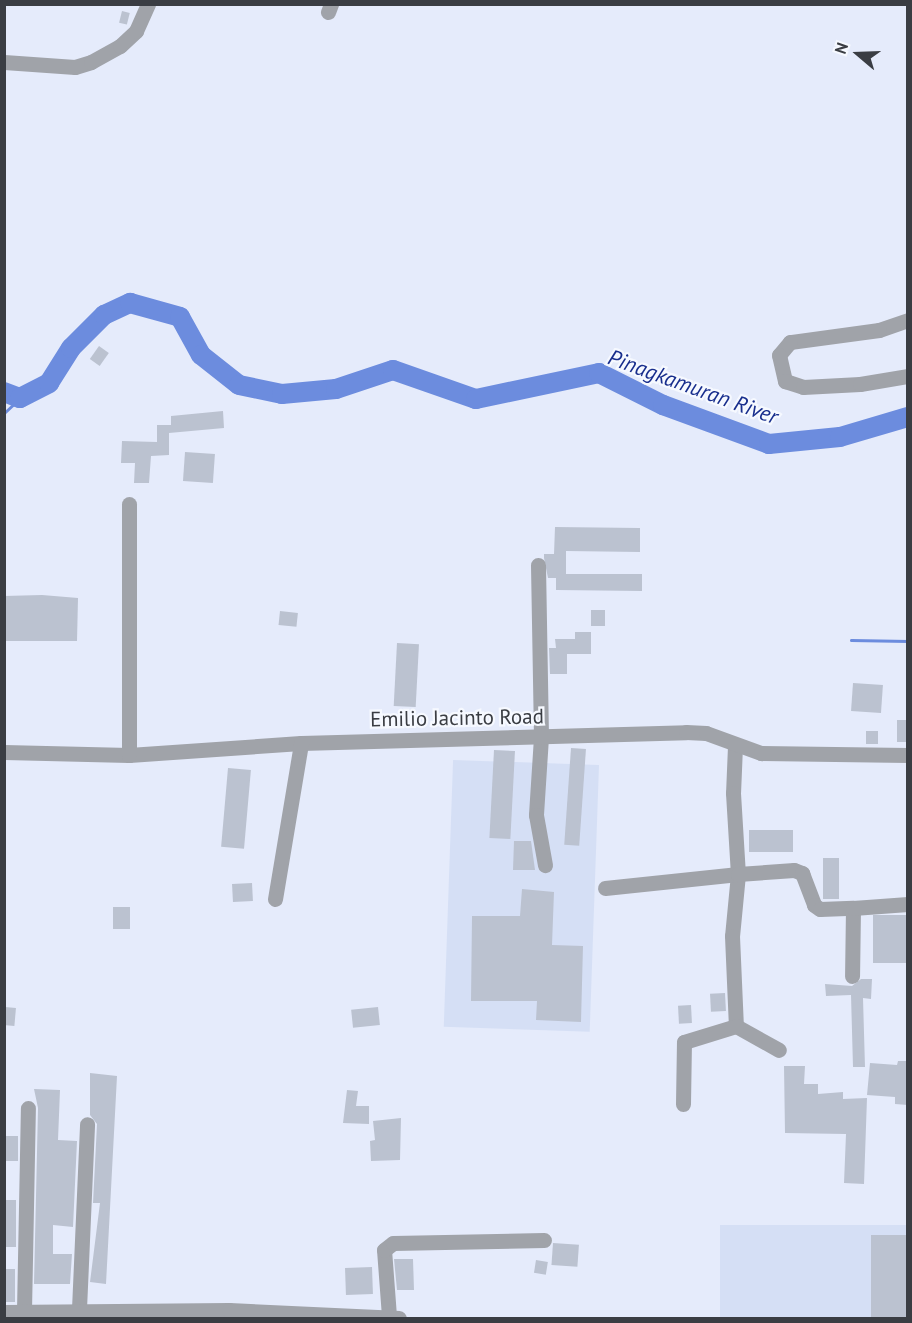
<!DOCTYPE html>
<html>
<head>
<meta charset="utf-8">
<style>
	body { margin:0 }
	#map { position:relative; width:912px; height:1323px; overflow:hidden; background:#e5ebfb; font-family:"PT Sans",sans-serif }
	div>[style] { position:absolute }
	.built>* { inset:0; background:#d5dff5; transform-origin:0 0 }
	.stream>* { height:3px; margin:-1.5px; padding:0 1.5px; transform-origin:1.5px; border-radius:1.5px; background:#6c8cde }
	.river>* { height:20px; margin:-10px; padding:0 10px; transform-origin:10px; border-radius:10px; background:#6c8cde }
	.building>* { inset:0; background:#bbc2d0; transform-origin:0 0 }
	.minor>* { height:15px; margin:-7.5px; padding:0 7.5px; transform-origin:7.5px; border-radius:7.5px; background:#a0a3a9 }
	span { translate:-50% -50%; white-space:nowrap; text-align:center; line-height:1.15; -webkit-text-stroke:4.5px #f6f9ff; paint-order:stroke }
	.street-label { font-size:21px; color:#3a3d43 }
	.water-label { font-size:22px; color:#182e8d; font-style:italic }
	.frame { position:absolute; inset:0; border:6px solid #3a3d43; pointer-events:none }
	.north { position:absolute; left:828px; top:24px; width:60px; height:60px; -webkit-text-stroke:4px #f6f9ff; paint-order:stroke; rotate:289deg; font-size:16px; font-weight:700; line-height:24px; text-align:center; color:#3a3d43 }
	.north::after { content:''; display:block; margin:auto; width:21px; height:27px; background:#3a3d43; clip-path:polygon(50% 0,100% 100%,50% 72%,0 100%) }
</style>
</head>
<body>
<div id="map">
	<div class="built">
		<i style="left:599px;top:765px;width:267px;height:146px;rotate:92deg"></i>
		<i style="left:907px;top:1225px;width:93px;height:187px;rotate:90deg"></i>
	</div>
	<div class="stream">
		<i style="left:4px;top:413px;width:22px;rotate:-43deg"></i>
		<i style="left:851px;top:640px;width:57px;rotate:1deg"></i>
	</div>
	<div class="river">
		<i style="left:4px;top:392px;width:17px;rotate:21deg"></i>
		<i style="left:20px;top:398px;width:33px;rotate:-27deg"></i>
		<i style="left:49px;top:383px;width:41px;rotate:-57.8deg"></i>
		<i style="left:71px;top:348px;width:47px;rotate:-45deg"></i>
		<i style="left:104px;top:315px;width:29px;rotate:-25deg"></i>
		<i style="left:130px;top:303px;width:52px;rotate:15.6deg"></i>
		<i style="left:180px;top:317px;width:43px;rotate:61.1deg"></i>
		<i style="left:201px;top:355px;width:48px;rotate:38.3deg"></i>
		<i style="left:239px;top:385px;width:44px;rotate:11.8deg"></i>
		<i style="left:282px;top:394px;width:54px;rotate:-5.3deg"></i>
		<i style="left:336px;top:389px;width:60px;rotate:-18.4deg"></i>
		<i style="left:393px;top:370px;width:88px;rotate:19.3deg"></i>
		<i style="left:476px;top:399px;width:126px;rotate:-11.9deg"></i>
		<i style="left:599px;top:373px;width:72px;rotate:26.6deg"></i>
		<i style="left:663px;top:405px;width:113px;rotate:20.2deg"></i>
		<i style="left:769px;top:444px;width:71px;rotate:-5.6deg"></i>
		<i style="left:840px;top:437px;width:71px;rotate:-16.4deg"></i>
	</div>
	<div class="building">
		<i style="left:122px;top:11px;width:8px;height:12px;rotate:14deg"></i>
		<i style="left:99px;top:346px;width:12px;height:16px;rotate:35deg"></i>
		<i style="clip-path:polygon(223px 411px,224px 428px,169px 433px,169px 455px,151px 456px,149px 483px,134px 483px,135px 463px,121px 463px,122px 441px,157px 442px,157px 425px,171px 425px,171px 416px)"></i>
		<i style="left:185px;top:452px;width:30px;height:29px;rotate:4deg"></i>
		<i style="clip-path:polygon(555px 527px,640px 528px,640px 552px,566px 551px,566px 574px,642px 574px,642px 591px,556px 590px,556px 578px,548px 578px,544px 558px,544px 554px,554px 554px)"></i>
		<i style="clip-path:polygon(42px 595px,78px 598px,77px 641px,4px 641px,4px 596px)"></i>
		<i style="left:591px;top:610px;width:14px;height:16px"></i>
		<i style="left:280px;top:611px;width:18px;height:14px;rotate:6deg"></i>
		<i style="clip-path:polygon(575px 632px,591px 632px,591px 654px,567px 654px,567px 674px,550px 674px,549px 648px,556px 648px,555px 639px,575px 639px)"></i>
		<i style="left:397px;top:643px;width:22px;height:63px;rotate:3deg"></i>
		<i style="left:853px;top:683px;width:30px;height:28px;rotate:4deg"></i>
		<i style="left:908px;top:720px;width:22px;height:11px;rotate:90deg"></i>
		<i style="left:866px;top:731px;width:12px;height:13px"></i>
		<i style="left:571px;top:748px;width:15px;height:97px;rotate:4deg"></i>
		<i style="left:494px;top:750px;width:21px;height:88px;rotate:3deg"></i>
		<i style="left:228px;top:768px;width:23px;height:79px;rotate:5deg"></i>
		<i style="left:793px;top:830px;width:22px;height:44px;rotate:90deg"></i>
		<i style="clip-path:polygon(514px 841px,531px 841px,535px 870px,513px 870px)"></i>
		<i style="left:823px;top:858px;width:16px;height:41px"></i>
		<i style="left:252px;top:883px;width:18px;height:20px;rotate:87deg"></i>
		<i style="clip-path:polygon(522px 889px,554px 892px,552px 945px,583px 946px,581px 1022px,536px 1020px,537px 1001px,471px 1001px,472px 916px,520px 916px)"></i>
		<i style="left:130px;top:907px;width:22px;height:17px;rotate:90deg"></i>
		<i style="left:908px;top:915px;width:48px;height:35px;rotate:90deg"></i>
		<i style="clip-path:polygon(861px 979px,872px 979px,871px 999px,863px 998px,865px 1067px,853px 1067px,851px 995px,826px 996px,825px 984px,852px 986px)"></i>
		<i style="left:725px;top:993px;width:18px;height:15px;rotate:87deg"></i>
		<i style="left:691px;top:1005px;width:18px;height:13px;rotate:87deg"></i>
		<i style="left:5px;top:1007px;width:11px;height:18px;rotate:5deg"></i>
		<i style="left:378px;top:1007px;width:18px;height:27px;rotate:84deg"></i>
		<i style="clip-path:polygon(898px 1061px,908px 1061px,908px 1105px,895px 1104px,895px 1097px,867px 1095px,870px 1063px,897px 1065px)"></i>
		<i style="clip-path:polygon(784px 1066px,805px 1066px,804px 1084px,818px 1084px,818px 1094px,843px 1092px,843px 1099px,867px 1098px,864px 1184px,844px 1183px,846px 1134px,785px 1133px)"></i>
		<i style="clip-path:polygon(90px 1073px,117px 1076px,106px 1284px,90px 1282px,100px 1203px,93px 1203px,97px 1124px,90px 1115px)"></i>
		<i style="clip-path:polygon(34px 1089px,60px 1090px,58px 1140px,77px 1141px,73px 1227px,53px 1225px,53px 1254px,72px 1254px,70px 1284px,34px 1284px,38px 1108px)"></i>
		<i style="clip-path:polygon(347px 1090px,358px 1091px,356px 1106px,369px 1106px,369px 1124px,343px 1123px)"></i>
		<i style="clip-path:polygon(401px 1118px,400px 1160px,371px 1161px,370px 1141px,375px 1140px,373px 1121px)"></i>
		<i style="left:4px;top:1136px;width:14px;height:25px"></i>
		<i style="left:4px;top:1200px;width:12px;height:47px"></i>
		<i style="left:908px;top:1235px;width:83px;height:37px;rotate:90deg"></i>
		<i style="left:553px;top:1243px;width:26px;height:22px;rotate:4deg"></i>
		<i style="clip-path:polygon(394px 1259px,413px 1259px,414px 1290px,397px 1290px)"></i>
		<i style="left:536px;top:1260px;width:12px;height:13px;rotate:9deg"></i>
		<i style="left:372px;top:1267px;width:27px;height:27px;rotate:88deg"></i>
		<i style="left:4px;top:1269px;width:11px;height:33px"></i>
	</div>
	<div class="minor">
		<i style="left:328px;top:12px;width:9px;rotate:-69deg"></i>
		<i style="left:4px;top:62px;width:71px;rotate:4deg"></i>
		<i style="left:75px;top:67px;width:17px;rotate:-17deg"></i>
		<i style="left:91px;top:62px;width:33px;rotate:-29deg"></i>
		<i style="left:120px;top:46px;width:22px;rotate:-43deg"></i>
		<i style="left:136px;top:31px;width:30px;rotate:-66deg"></i>
		<i style="left:908px;top:320px;width:31px;rotate:161deg"></i>
		<i style="left:879px;top:330px;width:90px;rotate:172.3deg"></i>
		<i style="left:790px;top:342px;width:17px;rotate:130deg"></i>
		<i style="left:779px;top:355px;width:27px;rotate:77deg"></i>
		<i style="left:785px;top:381px;width:19px;rotate:18deg"></i>
		<i style="left:803px;top:387px;width:57px;rotate:-3deg"></i>
		<i style="left:860px;top:384px;width:49px;rotate:-9.5deg"></i>
		<i style="left:538px;top:565px;width:172px;rotate:89deg"></i>
		<i style="left:541px;top:737px;width:78px;rotate:93.7deg"></i>
		<i style="left:536px;top:815px;width:51px;rotate:79.8deg"></i>
		<i style="left:735px;top:746px;width:47px;rotate:92.4deg"></i>
		<i style="left:733px;top:793px;width:81px;rotate:86.5deg"></i>
		<i style="left:738px;top:874px;width:62px;rotate:95.5deg"></i>
		<i style="left:732px;top:936px;width:90px;rotate:87.5deg"></i>
		<i style="left:736px;top:1026px;width:49px;rotate:29.2deg"></i>
		<i style="left:4px;top:752px;width:125px;rotate:1.4deg"></i>
		<i style="left:129px;top:755px;width:172px;rotate:-4deg"></i>
		<i style="left:301px;top:743px;width:385px;rotate:-1.6deg"></i>
		<i style="left:686px;top:732px;width:20px;rotate:3deg"></i>
		<i style="left:706px;top:733px;width:59px;rotate:20deg"></i>
		<i style="left:761px;top:753px;width:147px;rotate:0.8deg"></i>
		<i style="left:129px;top:755px;width:251px;rotate:-90deg"></i>
		<i style="left:605px;top:888px;width:134px;rotate:-6deg"></i>
		<i style="left:738px;top:874px;width:56px;rotate:-4.1deg"></i>
		<i style="left:794px;top:870px;width:9px;rotate:21deg"></i>
		<i style="left:802px;top:873px;width:34px;rotate:69deg"></i>
		<i style="left:814px;top:905px;width:7px;rotate:34deg"></i>
		<i style="left:820px;top:909px;width:33px;rotate:-2deg"></i>
		<i style="left:853px;top:908px;width:68px;rotate:90.8deg"></i>
		<i style="left:275px;top:899px;width:158px;rotate:-80.5deg"></i>
		<i style="left:853px;top:908px;width:55px;rotate:-4.2deg"></i>
		<i style="left:683px;top:1104px;width:62px;rotate:-89.1deg"></i>
		<i style="left:684px;top:1042px;width:54px;rotate:-17.1deg"></i>
		<i style="left:79px;top:1309px;width:185px;rotate:-87.5deg"></i>
		<i style="left:24px;top:1311px;width:203px;rotate:-88.9deg"></i>
		<i style="left:4px;top:1312px;width:225px;rotate:-0.5deg"></i>
		<i style="left:229px;top:1310px;width:170px;rotate:2.7deg"></i>
		<i style="left:389px;top:1316px;width:66px;rotate:-94.3deg"></i>
		<i style="left:384px;top:1250px;width:11px;rotate:-38deg"></i>
		<i style="left:393px;top:1243px;width:151px;rotate:-1.1deg"></i>
	</div>
	<div class="street-label">
		<span style="left:457px;top:718px;rotate:-1deg">Emilio Jacinto Road</span>
	</div>
	<div class="water-label">
		<span style="left:693px;top:387px;rotate:20deg">Pinagkamuran River</span>
	</div>
	<div class="frame"></div>
	<div class="north">N</div>
</div>
</body>
</html>
